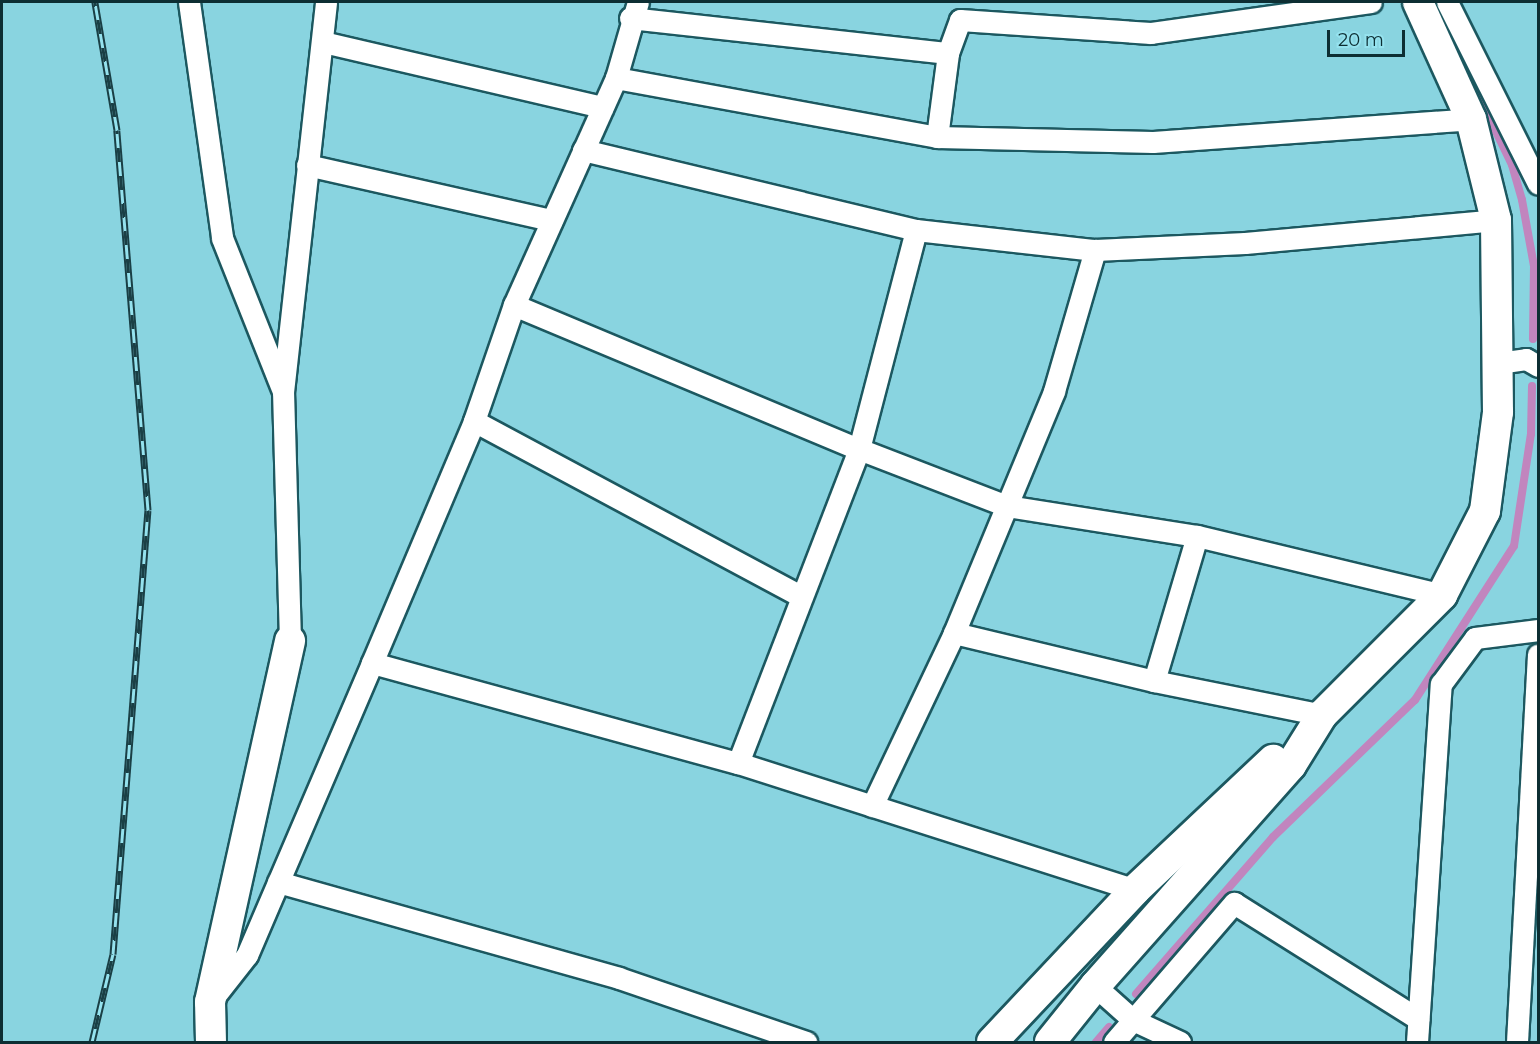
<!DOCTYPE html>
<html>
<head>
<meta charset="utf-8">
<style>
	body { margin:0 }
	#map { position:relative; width:1540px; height:1044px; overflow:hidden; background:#89d4e0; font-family:Montserrat,sans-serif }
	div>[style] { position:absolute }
	.stream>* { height:8px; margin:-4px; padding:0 4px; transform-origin:4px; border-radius:4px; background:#c185be }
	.roads { filter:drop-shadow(2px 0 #1c5860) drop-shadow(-2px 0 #1c5860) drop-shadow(0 2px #1c5860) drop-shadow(0 -2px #1c5860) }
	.street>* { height:21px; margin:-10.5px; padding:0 10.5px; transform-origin:10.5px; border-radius:10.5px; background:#fff }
	.secondary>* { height:30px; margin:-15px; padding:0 15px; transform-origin:15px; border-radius:15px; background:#fff }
	.rail>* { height:7px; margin-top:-3.5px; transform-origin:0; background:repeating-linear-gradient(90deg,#95e2ee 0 14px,#1a3f45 0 28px); box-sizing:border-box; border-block:2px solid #1a3f45 }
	span { translate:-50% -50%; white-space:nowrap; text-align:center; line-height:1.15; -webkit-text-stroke:5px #95e2ee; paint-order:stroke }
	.frame { position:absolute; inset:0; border:3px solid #0d2e33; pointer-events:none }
	.scale { position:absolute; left:1327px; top:30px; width:78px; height:27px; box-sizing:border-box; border:3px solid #0d2e33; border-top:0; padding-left:8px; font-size:18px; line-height:21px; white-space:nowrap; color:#0d2e33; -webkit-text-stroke:4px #95e2ee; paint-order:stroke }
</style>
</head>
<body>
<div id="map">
	<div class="stream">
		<i style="left:1443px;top:22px;width:159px;rotate:64.2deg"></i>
		<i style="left:1512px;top:165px;width:36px;rotate:74deg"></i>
		<i style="left:1522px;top:200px;width:67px;rotate:79.7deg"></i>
		<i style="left:1534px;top:266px;width:73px;rotate:90.8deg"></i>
		<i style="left:1136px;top:994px;width:208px;rotate:-48.9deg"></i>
		<i style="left:1273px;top:837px;width:197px;rotate:-44deg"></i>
		<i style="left:1415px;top:700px;width:183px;rotate:-57.3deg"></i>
		<i style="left:1514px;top:546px;width:113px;rotate:-81.4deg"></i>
		<i style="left:1531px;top:434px;width:48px;rotate:-88.8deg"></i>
		<i style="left:1096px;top:1042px;width:20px;rotate:-49deg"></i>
	</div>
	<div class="roads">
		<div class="street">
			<i style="left:189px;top:2px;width:238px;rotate:82deg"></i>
			<i style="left:222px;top:238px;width:162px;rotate:68.3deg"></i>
			<i style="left:1447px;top:2px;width:203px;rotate:63.4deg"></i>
			<i style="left:630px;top:18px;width:320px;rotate:6.3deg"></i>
			<i style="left:948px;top:53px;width:35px;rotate:-70deg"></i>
			<i style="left:960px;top:20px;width:191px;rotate:3.9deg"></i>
			<i style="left:1151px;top:33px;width:222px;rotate:-8deg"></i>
			<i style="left:323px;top:42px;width:287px;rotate:13.1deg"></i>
			<i style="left:616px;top:78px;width:326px;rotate:10.4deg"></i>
			<i style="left:937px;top:137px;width:216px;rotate:1.3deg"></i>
			<i style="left:1153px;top:142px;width:319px;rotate:-4.1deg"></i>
			<i style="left:937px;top:137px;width:85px;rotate:-82.5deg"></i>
			<i style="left:583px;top:150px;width:342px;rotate:13.5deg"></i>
			<i style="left:916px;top:230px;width:180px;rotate:6.4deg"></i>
			<i style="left:1095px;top:250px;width:150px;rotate:-2.7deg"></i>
			<i style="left:1245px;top:243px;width:252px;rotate:-5.2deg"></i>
			<i style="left:307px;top:165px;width:251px;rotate:12.7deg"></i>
			<i style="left:514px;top:305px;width:374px;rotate:22.7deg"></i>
			<i style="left:859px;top:449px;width:159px;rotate:21.1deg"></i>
			<i style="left:1007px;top:506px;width:192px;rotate:9deg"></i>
			<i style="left:1197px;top:536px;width:252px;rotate:13.5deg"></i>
			<i style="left:1498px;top:363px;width:28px;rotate:-8deg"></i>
			<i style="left:1526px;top:359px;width:14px;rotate:30deg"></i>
			<i style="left:474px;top:421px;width:371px;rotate:28.2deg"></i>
			<i style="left:954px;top:633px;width:206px;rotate:13.5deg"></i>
			<i style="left:1154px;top:681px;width:171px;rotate:11.4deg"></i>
			<i style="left:290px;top:641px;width:249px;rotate:-91.6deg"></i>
			<i style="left:283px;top:392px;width:392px;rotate:-83.7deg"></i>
			<i style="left:372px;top:663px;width:379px;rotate:15.3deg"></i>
			<i style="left:738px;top:763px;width:417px;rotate:17.7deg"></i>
			<i style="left:1154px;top:681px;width:151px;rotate:-73.5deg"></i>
			<i style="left:738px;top:763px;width:337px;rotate:-68.9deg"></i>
			<i style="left:859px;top:449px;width:226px;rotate:-75.4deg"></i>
			<i style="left:872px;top:806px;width:191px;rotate:-64.6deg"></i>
			<i style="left:954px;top:633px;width:262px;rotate:-67.5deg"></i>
			<i style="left:1054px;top:391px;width:147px;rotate:-73.8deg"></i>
			<i style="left:278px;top:882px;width:354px;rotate:15.7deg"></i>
			<i style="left:619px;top:978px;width:198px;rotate:18.9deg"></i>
			<i style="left:1095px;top:986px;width:51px;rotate:41.8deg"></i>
			<i style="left:1133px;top:1020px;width:52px;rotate:25.1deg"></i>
			<i style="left:214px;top:997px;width:53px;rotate:-51.8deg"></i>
			<i style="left:247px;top:955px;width:318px;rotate:-66.8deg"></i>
			<i style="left:372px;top:663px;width:263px;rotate:-67.1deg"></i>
			<i style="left:474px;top:421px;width:123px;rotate:-71deg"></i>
			<i style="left:514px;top:305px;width:249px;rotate:-65.8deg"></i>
			<i style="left:616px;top:78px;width:79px;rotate:-73.9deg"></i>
			<i style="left:1114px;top:1042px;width:184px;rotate:-49.2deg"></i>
			<i style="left:1234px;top:903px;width:218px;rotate:32.2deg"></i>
			<i style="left:1417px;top:1042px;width:359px;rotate:-86.2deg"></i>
			<i style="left:1441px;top:684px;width:57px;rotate:-53.5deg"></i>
			<i style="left:1475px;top:638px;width:64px;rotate:-7.2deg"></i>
			<i style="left:1517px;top:1042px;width:388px;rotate:-86.9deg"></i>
		</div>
		<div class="secondary">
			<i style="left:211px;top:1042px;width:40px;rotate:-91.4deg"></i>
			<i style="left:210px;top:1002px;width:370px;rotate:-77.5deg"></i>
			<i style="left:992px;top:1042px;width:209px;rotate:-46.7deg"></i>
			<i style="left:1135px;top:890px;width:190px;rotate:-43.3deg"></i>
			<i style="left:1050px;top:1042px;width:72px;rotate:-51.2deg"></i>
			<i style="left:1095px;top:986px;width:295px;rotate:-48.4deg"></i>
			<i style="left:1291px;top:765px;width:59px;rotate:-58.2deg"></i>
			<i style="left:1322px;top:715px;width:170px;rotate:-45deg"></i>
			<i style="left:1442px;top:595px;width:94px;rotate:-62.9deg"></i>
			<i style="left:1485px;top:511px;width:100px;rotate:-82.5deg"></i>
			<i style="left:1498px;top:412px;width:192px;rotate:-90.6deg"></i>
			<i style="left:1496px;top:220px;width:104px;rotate:-103.9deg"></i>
			<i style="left:1471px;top:119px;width:128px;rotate:-114.4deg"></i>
		</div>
	</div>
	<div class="rail">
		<i style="left:92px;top:1042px;width:90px;rotate:-76.6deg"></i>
		<i style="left:113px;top:954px;width:445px;rotate:-85.5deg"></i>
		<i style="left:148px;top:510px;width:381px;rotate:-94.7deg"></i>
		<i style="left:117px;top:130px;width:130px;rotate:-99.8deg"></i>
	</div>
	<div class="frame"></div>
	<div class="scale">20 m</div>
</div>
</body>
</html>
